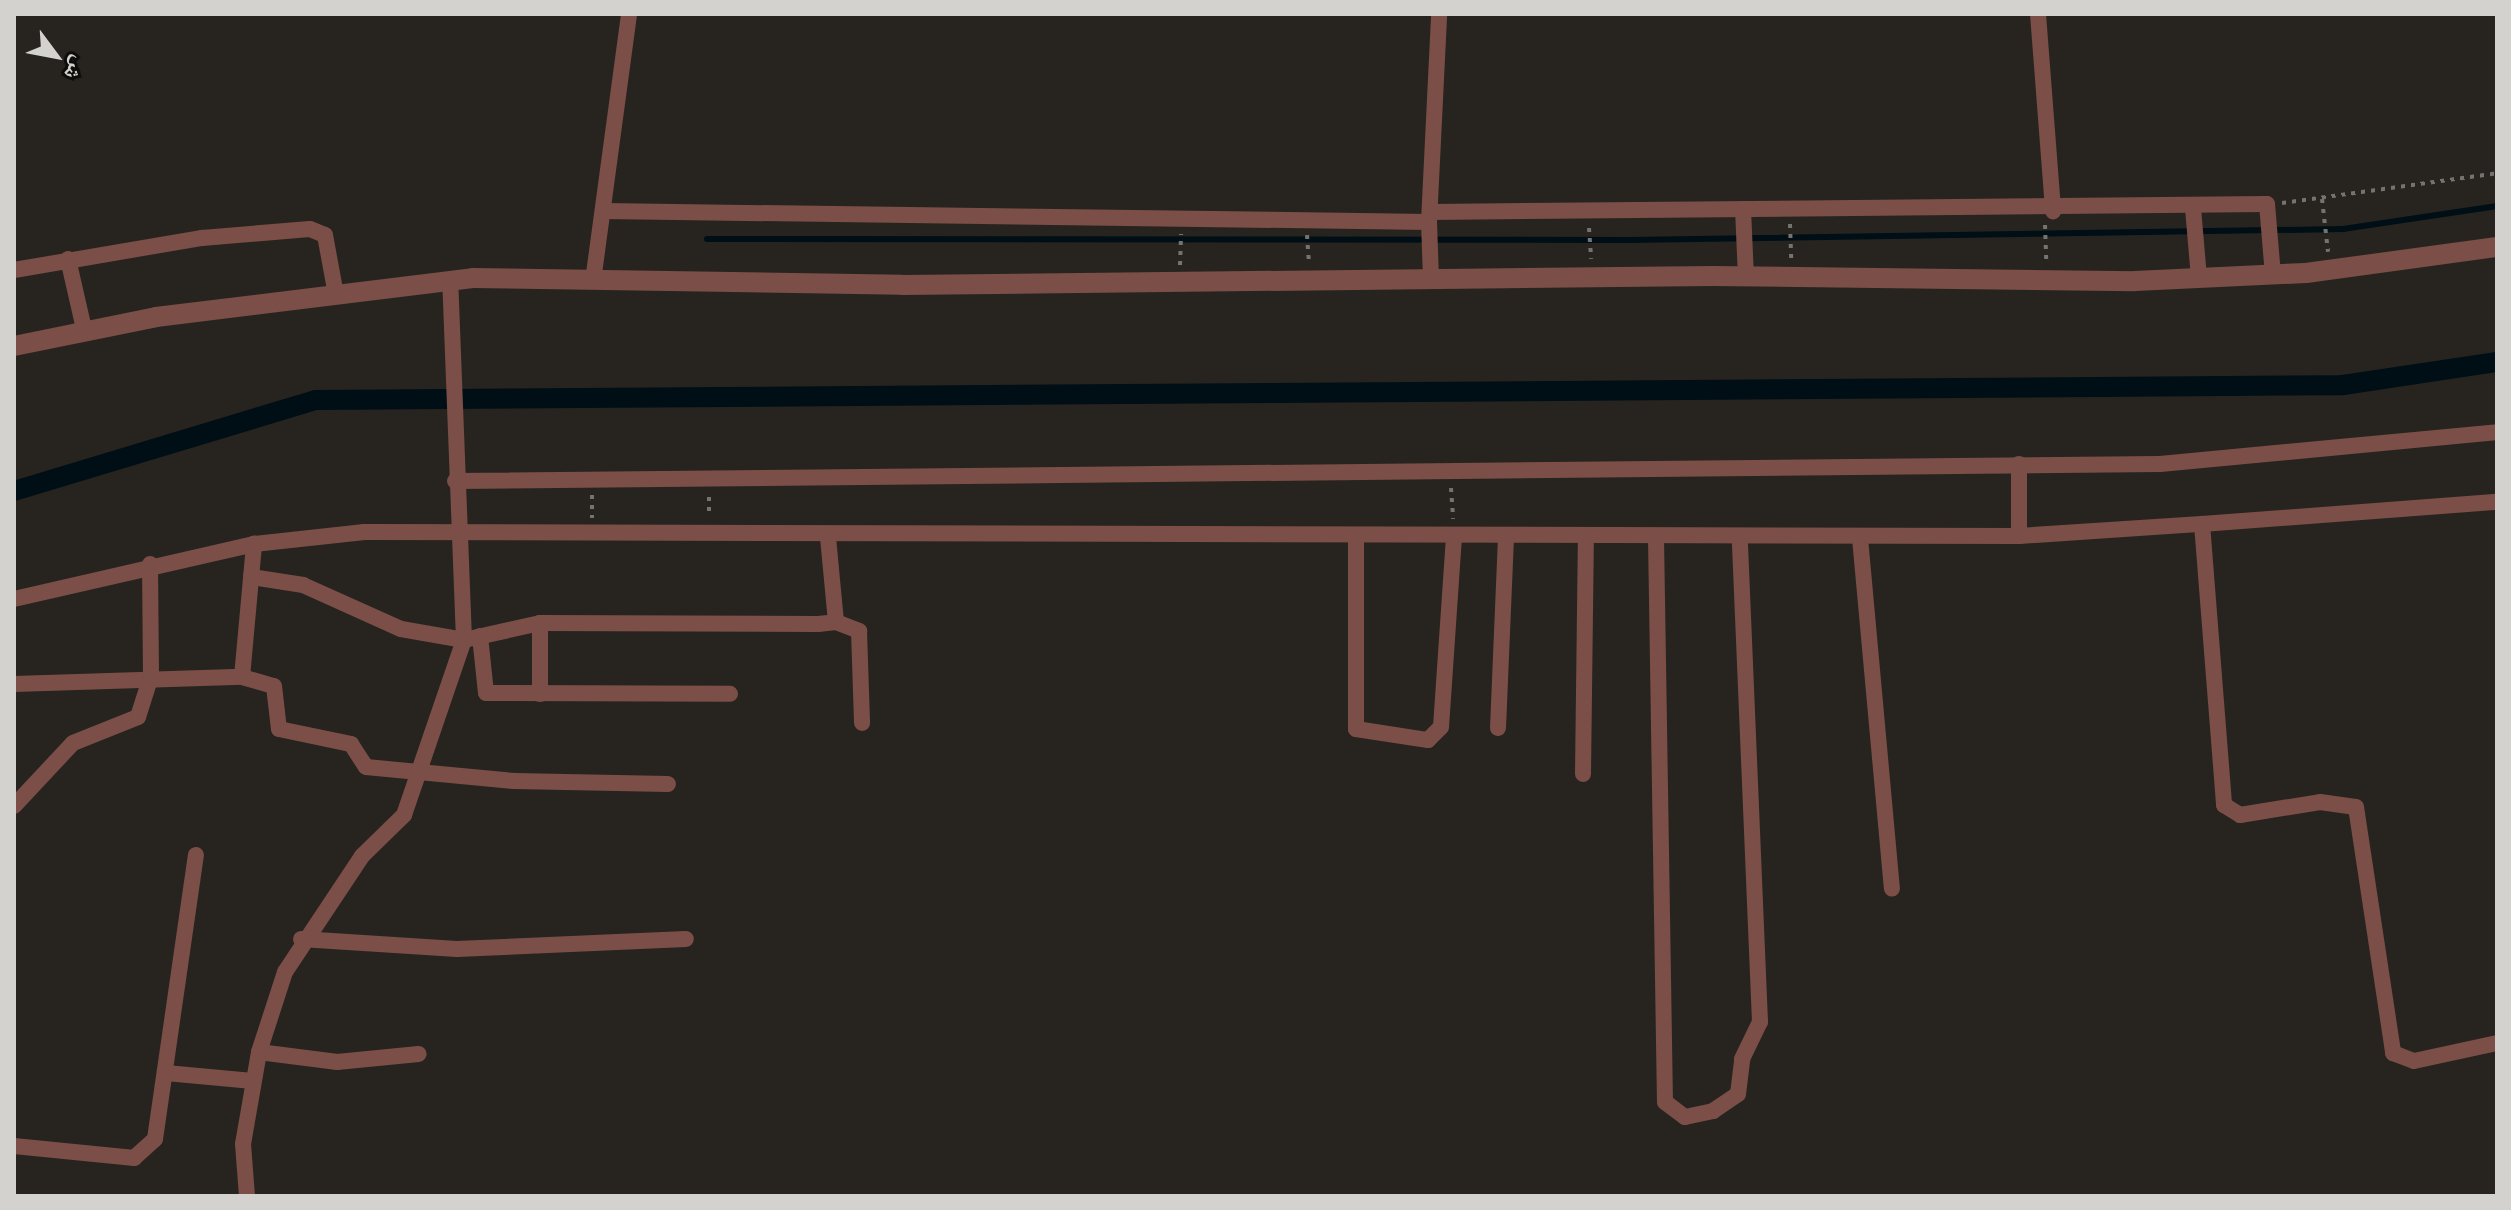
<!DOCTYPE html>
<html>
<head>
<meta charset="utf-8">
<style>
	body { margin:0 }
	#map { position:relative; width:2511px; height:1210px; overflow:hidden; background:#27241f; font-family:"Asap Condensed","Noto Naskh Arabic",sans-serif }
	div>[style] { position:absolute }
	.stream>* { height:6px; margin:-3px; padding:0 3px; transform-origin:3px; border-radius:3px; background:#000e16 }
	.canal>* { height:20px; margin:-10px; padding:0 10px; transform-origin:10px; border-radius:10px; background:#000e16 }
	.path>* { height:4px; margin-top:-2px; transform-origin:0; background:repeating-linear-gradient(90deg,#75736f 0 4px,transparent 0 10px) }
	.minor>* { height:16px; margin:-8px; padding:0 8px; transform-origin:8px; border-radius:8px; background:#7b4f47 }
	.tertiary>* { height:20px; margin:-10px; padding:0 10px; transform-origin:10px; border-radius:10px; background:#7b4f47 }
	span { translate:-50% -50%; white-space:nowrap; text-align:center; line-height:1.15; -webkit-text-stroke:8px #0f0d0b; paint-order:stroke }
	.frame { position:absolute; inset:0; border:16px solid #d4d2cf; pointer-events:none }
	.north { position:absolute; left:16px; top:16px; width:80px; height:80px; -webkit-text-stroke:6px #0f0d0b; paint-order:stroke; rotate:122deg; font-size:22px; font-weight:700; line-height:32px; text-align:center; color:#d4d2cf }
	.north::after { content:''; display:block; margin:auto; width:28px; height:36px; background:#d4d2cf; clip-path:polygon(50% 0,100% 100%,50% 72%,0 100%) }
</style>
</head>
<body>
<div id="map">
	<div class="stream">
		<i style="left:707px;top:239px;width:921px;rotate:0.06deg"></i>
		<i style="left:1628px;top:240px;width:715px;rotate:-0.88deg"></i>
		<i style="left:2343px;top:229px;width:156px;rotate:-8.5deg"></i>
	</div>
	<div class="canal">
		<i style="left:14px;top:491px;width:315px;rotate:-16.8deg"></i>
		<i style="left:316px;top:400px;width:2027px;rotate:-0.42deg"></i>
		<i style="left:2343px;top:385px;width:156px;rotate:-8.5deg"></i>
	</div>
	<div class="path">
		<i style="left:2322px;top:199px;width:53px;rotate:83.5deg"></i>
		<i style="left:2282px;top:203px;width:217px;rotate:-7.9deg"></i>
		<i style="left:1790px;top:224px;width:35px;rotate:88deg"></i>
		<i style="left:2045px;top:225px;width:35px;rotate:88deg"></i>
		<i style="left:1589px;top:228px;width:31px;rotate:86deg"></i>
		<i style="left:1307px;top:235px;width:27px;rotate:86deg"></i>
		<i style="left:1180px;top:265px;width:31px;rotate:-88deg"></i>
		<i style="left:1451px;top:488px;width:31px;rotate:86deg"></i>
		<i style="left:592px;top:495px;width:23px;rotate:90deg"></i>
		<i style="left:709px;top:497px;width:19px;rotate:90deg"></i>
	</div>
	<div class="minor">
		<i style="left:2038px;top:14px;width:198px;rotate:85.6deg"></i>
		<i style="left:2193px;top:208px;width:70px;rotate:85.1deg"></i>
		<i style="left:1743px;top:209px;width:68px;rotate:87.5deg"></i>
		<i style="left:603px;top:211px;width:826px;rotate:0.76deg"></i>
		<i style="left:1429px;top:222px;width:208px;rotate:-87.2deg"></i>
		<i style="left:1430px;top:212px;width:837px;rotate:-0.55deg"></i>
		<i style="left:2267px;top:204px;width:71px;rotate:85.2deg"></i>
		<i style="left:1429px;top:222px;width:56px;rotate:88deg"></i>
		<i style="left:68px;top:259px;width:72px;rotate:77.1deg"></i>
		<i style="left:14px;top:270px;width:191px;rotate:-9.7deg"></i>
		<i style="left:202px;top:238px;width:108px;rotate:-4.8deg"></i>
		<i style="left:310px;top:229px;width:16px;rotate:22deg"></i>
		<i style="left:325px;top:235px;width:61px;rotate:79.6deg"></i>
		<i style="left:593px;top:281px;width:269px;rotate:-82.3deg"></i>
		<i style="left:2019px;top:464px;width:72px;rotate:90deg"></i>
		<i style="left:2019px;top:536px;width:183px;rotate:-3.8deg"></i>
		<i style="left:2202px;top:524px;width:282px;rotate:85.5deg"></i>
		<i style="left:2224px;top:805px;width:19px;rotate:32deg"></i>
		<i style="left:2240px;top:815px;width:81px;rotate:-9.2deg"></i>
		<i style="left:2320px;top:802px;width:36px;rotate:8deg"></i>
		<i style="left:2356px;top:807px;width:249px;rotate:81.4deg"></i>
		<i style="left:2393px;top:1053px;width:22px;rotate:21deg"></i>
		<i style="left:2414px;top:1061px;width:85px;rotate:-12.2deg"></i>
		<i style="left:455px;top:481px;width:1705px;rotate:-0.57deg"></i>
		<i style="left:2160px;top:464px;width:339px;rotate:-5.4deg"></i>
		<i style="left:2202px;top:524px;width:296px;rotate:-4.3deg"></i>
		<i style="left:1356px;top:536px;width:193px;rotate:90deg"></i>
		<i style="left:1356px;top:729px;width:73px;rotate:8.7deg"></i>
		<i style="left:1428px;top:740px;width:18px;rotate:-45deg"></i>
		<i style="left:1441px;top:727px;width:190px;rotate:-86.1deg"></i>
		<i style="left:1656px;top:537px;width:565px;rotate:89.09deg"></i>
		<i style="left:1665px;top:1102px;width:25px;rotate:37deg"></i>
		<i style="left:1685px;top:1117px;width:29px;rotate:-12deg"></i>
		<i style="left:1713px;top:1111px;width:30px;rotate:-34deg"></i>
		<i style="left:1738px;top:1094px;width:35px;rotate:-83deg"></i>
		<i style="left:1742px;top:1059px;width:41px;rotate:-64.1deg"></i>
		<i style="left:1760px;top:1022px;width:483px;rotate:-92.4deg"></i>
		<i style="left:1860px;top:538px;width:352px;rotate:84.8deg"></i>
		<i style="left:251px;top:577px;width:53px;rotate:8.7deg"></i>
		<i style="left:303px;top:585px;width:107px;rotate:24.2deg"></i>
		<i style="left:401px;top:629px;width:64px;rotate:9.9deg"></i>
		<i style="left:464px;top:640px;width:78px;rotate:-12.6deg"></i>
		<i style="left:540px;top:623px;width:278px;rotate:0.2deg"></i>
		<i style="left:818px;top:624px;width:18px;rotate:-6deg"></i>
		<i style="left:836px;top:622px;width:85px;rotate:-95.4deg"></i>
		<i style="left:14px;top:599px;width:246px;rotate:-12.9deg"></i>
		<i style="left:254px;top:544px;width:111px;rotate:-6.2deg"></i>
		<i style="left:364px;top:532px;width:1655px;rotate:0.14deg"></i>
		<i style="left:836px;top:622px;width:25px;rotate:21deg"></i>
		<i style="left:859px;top:631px;width:92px;rotate:88.1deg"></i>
		<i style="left:480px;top:636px;width:57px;rotate:84deg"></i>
		<i style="left:486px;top:693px;width:244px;rotate:0.2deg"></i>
		<i style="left:242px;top:677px;width:134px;rotate:-84.8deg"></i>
		<i style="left:14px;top:684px;width:228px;rotate:-1.8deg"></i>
		<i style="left:242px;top:677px;width:33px;rotate:16deg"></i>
		<i style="left:274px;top:686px;width:43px;rotate:83.4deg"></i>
		<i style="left:279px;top:729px;width:74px;rotate:11.8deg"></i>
		<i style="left:351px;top:744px;width:27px;rotate:57deg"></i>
		<i style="left:366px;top:767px;width:149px;rotate:5.4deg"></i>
		<i style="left:514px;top:781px;width:154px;rotate:1.1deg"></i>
		<i style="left:540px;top:694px;width:71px;rotate:-90deg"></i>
		<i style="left:1498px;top:728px;width:189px;rotate:-87.6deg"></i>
		<i style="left:1583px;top:774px;width:237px;rotate:-89.3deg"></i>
		<i style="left:14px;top:806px;width:86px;rotate:-46.9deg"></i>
		<i style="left:73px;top:743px;width:70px;rotate:-21.8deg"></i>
		<i style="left:138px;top:717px;width:43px;rotate:-72.4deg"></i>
		<i style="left:151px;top:676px;width:112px;rotate:-90.5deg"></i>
		<i style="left:301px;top:939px;width:156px;rotate:3.7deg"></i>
		<i style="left:457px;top:949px;width:229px;rotate:-2.5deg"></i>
		<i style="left:259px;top:1052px;width:79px;rotate:7.3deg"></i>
		<i style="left:337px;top:1062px;width:82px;rotate:-5.6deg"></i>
		<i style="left:166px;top:1073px;width:87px;rotate:5.3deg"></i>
		<i style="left:14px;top:1146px;width:121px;rotate:5.7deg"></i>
		<i style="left:134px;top:1158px;width:28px;rotate:-42deg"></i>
		<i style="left:155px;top:1139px;width:287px;rotate:-81.8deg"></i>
		<i style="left:247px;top:1196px;width:52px;rotate:-94.4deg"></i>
		<i style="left:243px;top:1144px;width:93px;rotate:-80.1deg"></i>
		<i style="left:259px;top:1052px;width:84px;rotate:-72deg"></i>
		<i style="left:285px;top:972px;width:139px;rotate:-56.4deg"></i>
		<i style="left:362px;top:856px;width:59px;rotate:-44.3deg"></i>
		<i style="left:404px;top:815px;width:185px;rotate:-71.1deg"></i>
		<i style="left:464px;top:640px;width:360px;rotate:-92.2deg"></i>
	</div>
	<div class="tertiary">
		<i style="left:14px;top:346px;width:145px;rotate:-11.5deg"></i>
		<i style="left:156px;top:317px;width:319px;rotate:-7deg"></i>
		<i style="left:473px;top:278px;width:429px;rotate:0.9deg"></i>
		<i style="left:902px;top:285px;width:811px;rotate:-0.64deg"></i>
		<i style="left:1713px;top:276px;width:422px;rotate:0.7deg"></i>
		<i style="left:2135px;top:281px;width:171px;rotate:-2.7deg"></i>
		<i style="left:2306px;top:273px;width:193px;rotate:-7.8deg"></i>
	</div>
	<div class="frame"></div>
	<div class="north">ش</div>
</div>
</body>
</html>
